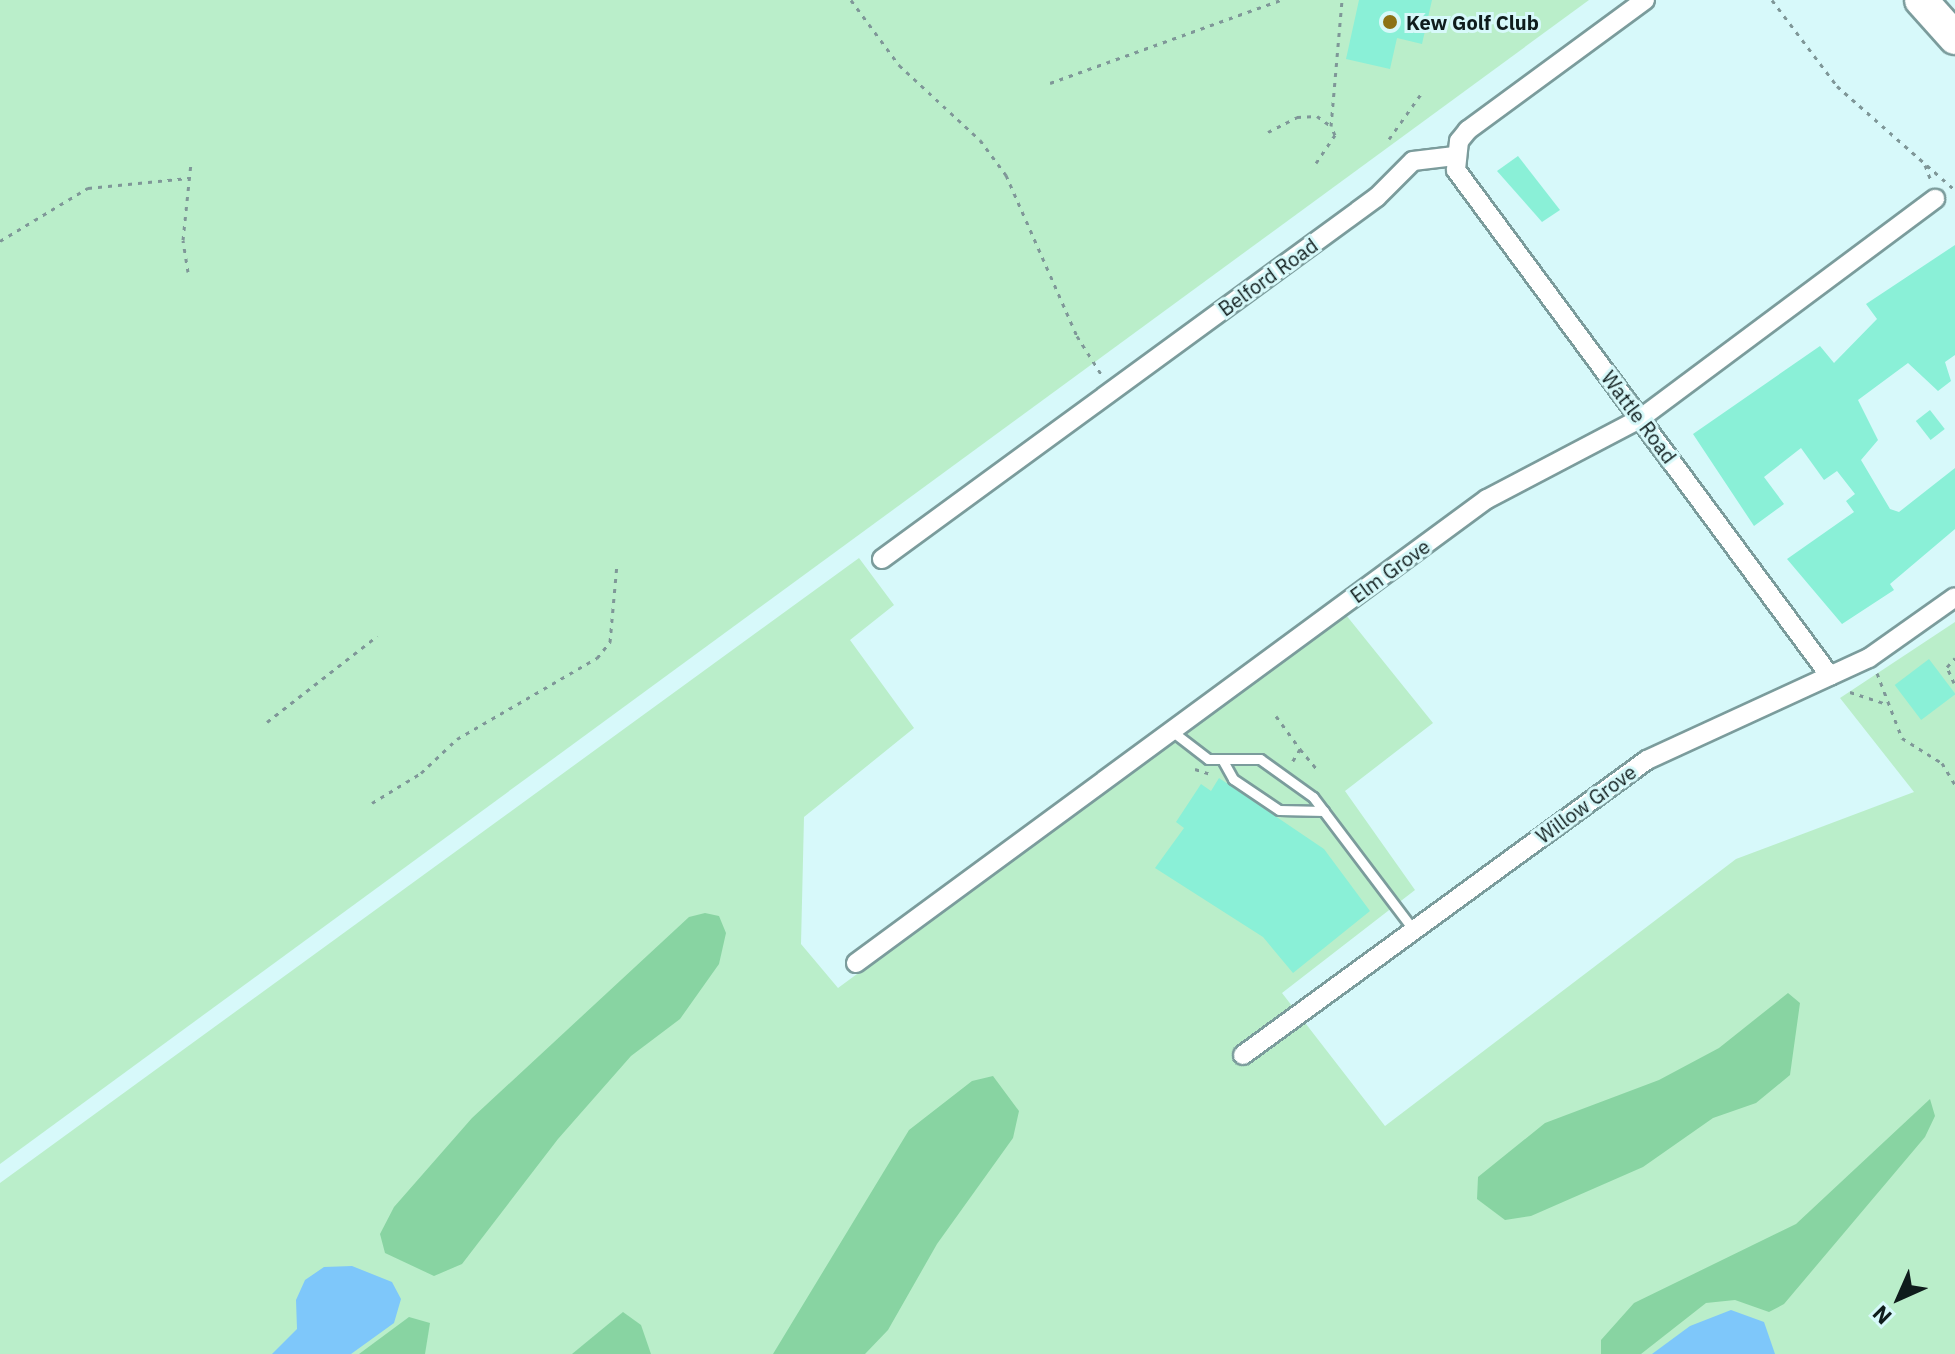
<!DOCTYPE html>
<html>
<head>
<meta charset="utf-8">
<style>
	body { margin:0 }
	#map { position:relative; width:1955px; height:1354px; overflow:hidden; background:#d7f9fa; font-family:"IBM Plex Sans",sans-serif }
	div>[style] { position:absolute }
	.green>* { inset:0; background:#baeeca }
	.forest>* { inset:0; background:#88d4a2 }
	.water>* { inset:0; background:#7ec7fa }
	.building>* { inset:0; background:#8af0d7; transform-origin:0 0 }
	.path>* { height:3px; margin-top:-1.5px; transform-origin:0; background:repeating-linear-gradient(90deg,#7f9798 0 4px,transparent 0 10px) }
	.roads { filter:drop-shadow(2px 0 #7b9c9c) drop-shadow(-2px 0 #7b9c9c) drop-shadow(0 2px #7b9c9c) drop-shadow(0 -2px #7b9c9c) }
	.lane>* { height:9px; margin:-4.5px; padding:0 4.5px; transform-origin:4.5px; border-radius:4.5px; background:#fff }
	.street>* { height:18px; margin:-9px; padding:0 9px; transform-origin:9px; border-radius:9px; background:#fff }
	.highway>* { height:32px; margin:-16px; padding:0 16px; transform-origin:16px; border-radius:16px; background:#fff }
	.dots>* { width:22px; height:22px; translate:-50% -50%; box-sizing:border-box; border:4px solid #d7f9fa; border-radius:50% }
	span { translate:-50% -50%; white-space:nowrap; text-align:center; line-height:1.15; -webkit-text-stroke:6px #d7f9fa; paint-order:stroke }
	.poi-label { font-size:20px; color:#0f1c1c; font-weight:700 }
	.left { translate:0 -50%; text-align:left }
	.street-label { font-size:20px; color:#0f1c1c }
	.north { position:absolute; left:1859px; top:1258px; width:80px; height:80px; -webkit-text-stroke:6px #d7f9fa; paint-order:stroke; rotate:225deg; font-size:22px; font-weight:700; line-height:32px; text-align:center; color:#0f1c1c }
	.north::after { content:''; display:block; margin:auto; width:28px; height:36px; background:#0f1c1c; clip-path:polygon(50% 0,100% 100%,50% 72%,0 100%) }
</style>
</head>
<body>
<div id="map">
	<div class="green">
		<i style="clip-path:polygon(0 0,1589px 0,0 1164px)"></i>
		<i style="clip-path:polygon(859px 558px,894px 605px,850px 640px,914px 728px,804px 817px,801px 944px,838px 988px,1346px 615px,1433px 723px,1345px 791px,1415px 890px,1282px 993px,1385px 1126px,1736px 859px,1914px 792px,1840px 698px,1955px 622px,1955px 1354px,0 1354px,0 1183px)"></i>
	</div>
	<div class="forest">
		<i style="clip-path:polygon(705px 913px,719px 916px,726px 933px,719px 964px,680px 1019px,631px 1056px,558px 1139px,462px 1264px,434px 1276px,385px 1253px,380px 1234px,394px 1207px,472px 1118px,689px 917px)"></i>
		<i style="clip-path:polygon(1788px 993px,1800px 1003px,1790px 1075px,1756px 1103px,1713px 1118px,1643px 1167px,1531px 1216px,1505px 1220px,1477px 1199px,1478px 1177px,1545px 1123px,1659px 1080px,1719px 1048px)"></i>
		<i style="clip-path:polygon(993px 1076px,1019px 1111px,1013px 1138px,937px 1244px,888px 1330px,865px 1354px,773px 1354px,909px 1130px,972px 1081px)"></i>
		<i style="clip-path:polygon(1930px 1099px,1935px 1116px,1925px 1137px,1784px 1304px,1769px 1312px,1735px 1300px,1706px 1303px,1641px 1354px,1601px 1354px,1601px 1340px,1634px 1303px,1796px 1224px)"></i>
		<i style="clip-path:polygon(623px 1312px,641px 1325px,651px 1354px,572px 1354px)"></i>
		<i style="clip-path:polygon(409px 1317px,430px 1323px,425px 1354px,359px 1354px)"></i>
	</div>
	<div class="water">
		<i style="clip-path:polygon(352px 1266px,392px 1282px,401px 1299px,394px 1323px,351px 1354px,272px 1354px,297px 1329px,296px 1300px,305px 1280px,324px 1267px)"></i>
		<i style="clip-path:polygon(1731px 1310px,1764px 1322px,1775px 1354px,1652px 1354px,1690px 1326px)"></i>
	</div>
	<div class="building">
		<i style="clip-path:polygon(1359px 0,1432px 0,1422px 44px,1397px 38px,1390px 69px,1346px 59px)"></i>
		<i style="clip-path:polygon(1518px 156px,1560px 210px,1542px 222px,1497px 171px)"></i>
		<i style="clip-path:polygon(1955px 245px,1955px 355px,1945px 362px,1951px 381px,1938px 391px,1908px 363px,1858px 400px,1878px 440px,1861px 460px,1890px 509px,1899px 512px,1955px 468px,1955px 529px,1890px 584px,1894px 590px,1842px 624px,1787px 559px,1854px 512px,1846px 501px,1855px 494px,1837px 471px,1824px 480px,1801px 448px,1764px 477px,1784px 504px,1754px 526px,1693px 434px,1820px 346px,1834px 363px,1877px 319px,1866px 304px)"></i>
		<i style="left:1930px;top:410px;width:24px;height:18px;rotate:52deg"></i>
		<i style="left:1929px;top:659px;width:44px;height:43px;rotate:53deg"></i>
		<i style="clip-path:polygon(1219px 778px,1324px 849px,1370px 911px,1293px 973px,1263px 937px,1155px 868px,1184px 828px,1176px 822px,1201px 784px,1211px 791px)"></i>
	</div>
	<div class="path">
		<i style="left:851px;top:0;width:81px;rotate:53.6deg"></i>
		<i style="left:899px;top:65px;width:110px;rotate:42.8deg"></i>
		<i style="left:980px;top:140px;width:44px;rotate:53.4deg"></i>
		<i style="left:1006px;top:175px;width:176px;rotate:66.2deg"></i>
		<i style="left:1077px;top:336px;width:45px;rotate:57.7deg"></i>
		<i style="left:1772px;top:0;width:108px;rotate:52.9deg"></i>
		<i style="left:1837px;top:86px;width:157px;rotate:41.4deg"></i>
		<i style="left:1050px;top:83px;width:245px;rotate:-19.8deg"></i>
		<i style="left:1268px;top:132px;width:33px;rotate:-27deg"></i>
		<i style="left:1297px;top:117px;width:20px;rotate:-3deg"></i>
		<i style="left:1317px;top:116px;width:17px;rotate:36deg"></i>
		<i style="left:1331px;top:126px;width:126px;rotate:-85deg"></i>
		<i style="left:1389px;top:139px;width:55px;rotate:-54.6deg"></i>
		<i style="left:1316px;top:163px;width:34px;rotate:-56deg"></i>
		<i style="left:1335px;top:135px;width:10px;rotate:-114deg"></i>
		<i style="left:1925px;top:165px;width:17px;rotate:69deg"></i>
		<i style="left:0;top:241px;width:103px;rotate:-31.1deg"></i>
		<i style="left:88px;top:188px;width:101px;rotate:-5.7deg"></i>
		<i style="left:188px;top:272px;width:32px;rotate:-99deg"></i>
		<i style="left:183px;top:240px;width:78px;rotate:-84.1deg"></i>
		<i style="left:1877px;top:673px;width:70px;rotate:69deg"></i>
		<i style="left:1902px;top:738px;width:47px;rotate:32deg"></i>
		<i style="left:1942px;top:763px;width:26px;rotate:59deg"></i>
		<i style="left:1954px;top:683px;width:17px;rotate:-114deg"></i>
		<i style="left:1947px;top:667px;width:12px;rotate:-48deg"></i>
		<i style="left:1850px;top:692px;width:35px;rotate:18deg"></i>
		<i style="left:1276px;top:716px;width:41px;rotate:54deg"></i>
		<i style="left:1300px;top:749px;width:17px;rotate:121deg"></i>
		<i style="left:267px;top:722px;width:140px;rotate:-38deg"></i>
		<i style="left:1300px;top:749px;width:26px;rotate:50deg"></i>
		<i style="left:1195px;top:769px;width:19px;rotate:18deg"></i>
		<i style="left:372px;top:803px;width:57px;rotate:-31.5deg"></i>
		<i style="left:421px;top:773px;width:50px;rotate:-43.4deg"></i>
		<i style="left:457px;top:739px;width:162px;rotate:-30.1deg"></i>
		<i style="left:597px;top:658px;width:21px;rotate:-51deg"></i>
		<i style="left:610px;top:642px;width:79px;rotate:-84.9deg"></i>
	</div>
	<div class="roads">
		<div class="lane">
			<i style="left:1173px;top:732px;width:44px;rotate:37.6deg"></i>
			<i style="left:1208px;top:759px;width:52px"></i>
			<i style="left:1260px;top:759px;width:65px;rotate:35.6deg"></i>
			<i style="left:1313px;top:797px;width:166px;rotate:52.9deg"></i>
			<i style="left:1222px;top:759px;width:23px;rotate:61deg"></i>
			<i style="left:1233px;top:779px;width:55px;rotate:34deg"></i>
			<i style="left:1279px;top:810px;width:45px;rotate:1.3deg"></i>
		</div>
		<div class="street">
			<i style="left:1645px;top:0;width:220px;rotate:143.7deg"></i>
			<i style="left:1468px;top:130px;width:14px;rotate:129deg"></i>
			<i style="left:1459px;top:141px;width:29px;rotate:96deg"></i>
			<i style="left:1456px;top:170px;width:629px;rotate:53.53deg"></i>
			<i style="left:882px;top:559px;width:613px;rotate:-36.18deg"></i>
			<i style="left:1377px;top:197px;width:51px;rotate:-45deg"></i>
			<i style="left:1413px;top:161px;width:42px;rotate:-6.8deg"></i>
			<i style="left:856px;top:963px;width:783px;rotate:-36.33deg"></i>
			<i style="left:1487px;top:499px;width:174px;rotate:-27.7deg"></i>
			<i style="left:1641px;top:418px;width:367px;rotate:-36.7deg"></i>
			<i style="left:1243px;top:1055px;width:500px;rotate:-36.14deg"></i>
			<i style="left:1647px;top:760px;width:244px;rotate:-24.7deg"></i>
			<i style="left:1869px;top:658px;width:105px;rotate:-35.3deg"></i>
		</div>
		<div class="highway">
			<i style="left:1921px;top:0;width:51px;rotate:48.2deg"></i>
		</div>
	</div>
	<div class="dots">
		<i style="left:1390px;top:22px;background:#8d7216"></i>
	</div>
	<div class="poi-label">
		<span class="left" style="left:1406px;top:22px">Kew Golf Club</span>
	</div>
	<div class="street-label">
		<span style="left:1268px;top:277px;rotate:-36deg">Belford Road</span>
		<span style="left:1639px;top:417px;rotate:53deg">Wattle Road</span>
		<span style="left:1390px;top:571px;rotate:-36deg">Elm Grove</span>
		<span style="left:1586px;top:804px;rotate:-36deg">Willow Grove</span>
	</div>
	<div class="north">N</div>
</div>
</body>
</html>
